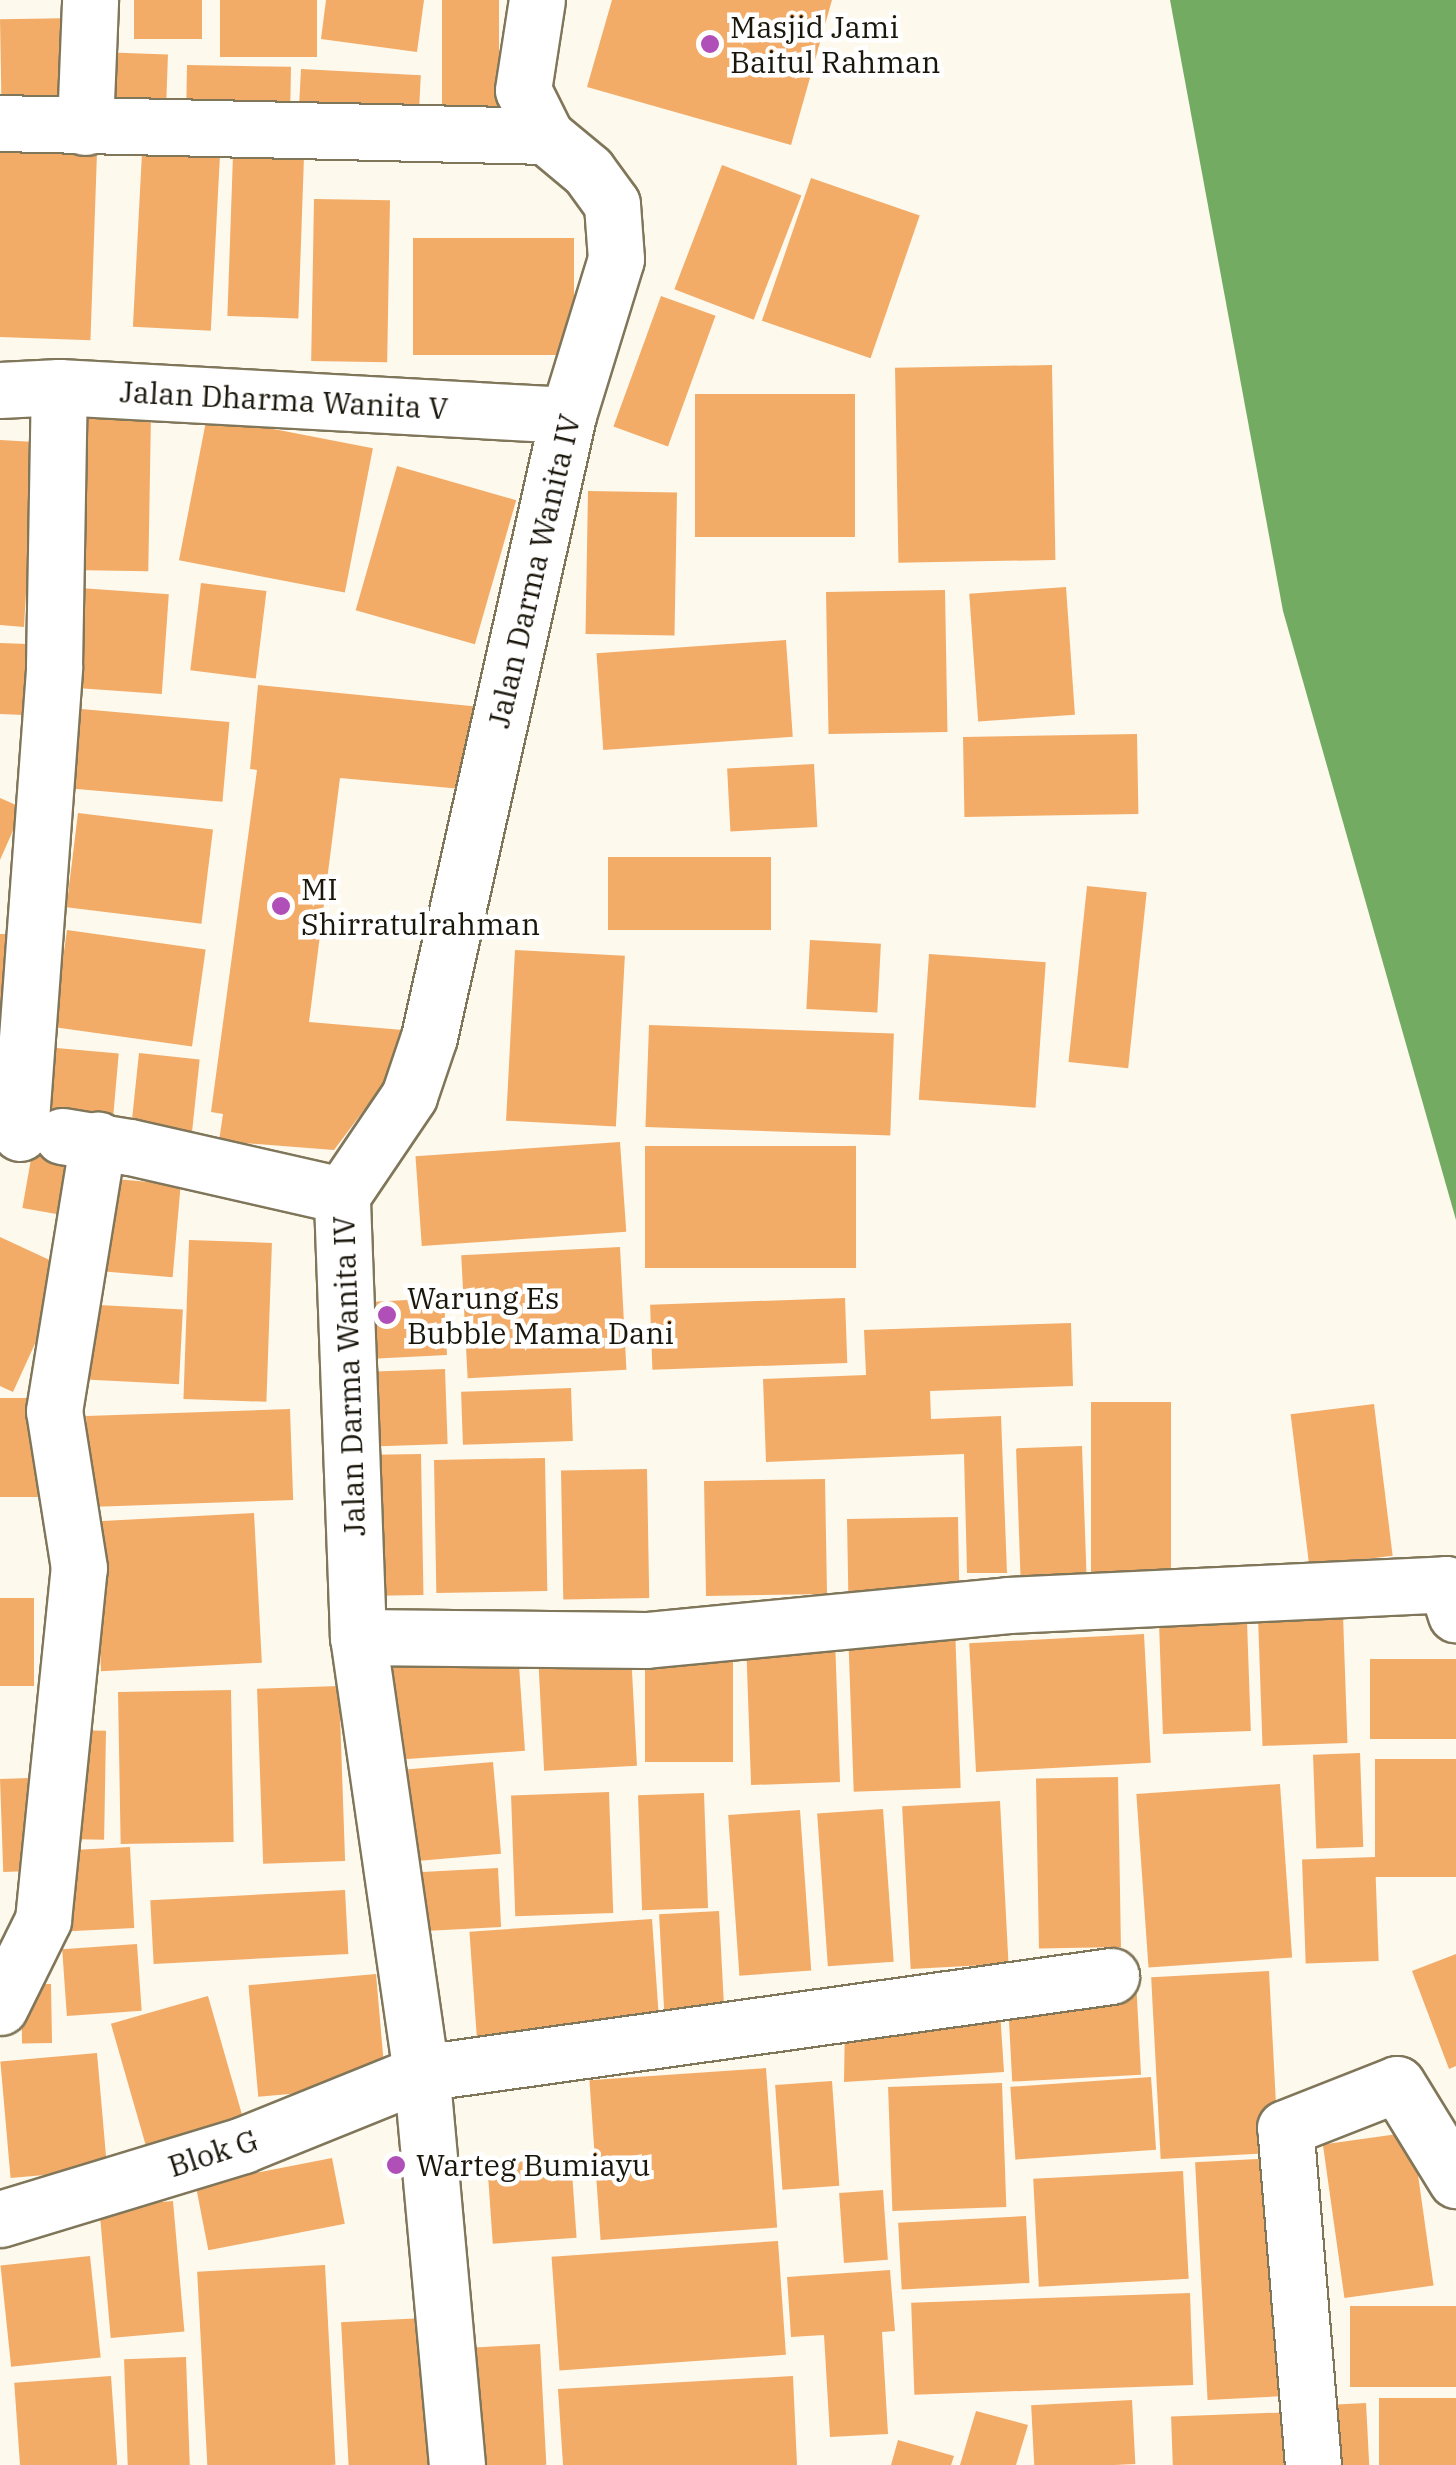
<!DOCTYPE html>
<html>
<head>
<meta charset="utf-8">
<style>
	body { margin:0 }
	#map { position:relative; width:1456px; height:2465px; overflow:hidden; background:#fef9ed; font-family:"IBM Plex Serif",serif }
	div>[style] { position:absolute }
	.water>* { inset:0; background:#73ab63 }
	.building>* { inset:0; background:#f2ac68; transform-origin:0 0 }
	.roads { filter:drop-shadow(2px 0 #80765a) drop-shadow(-2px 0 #80765a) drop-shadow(0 2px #80765a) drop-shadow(0 -2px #80765a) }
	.minor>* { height:55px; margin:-27.5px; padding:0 27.5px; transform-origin:27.5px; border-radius:27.5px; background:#fff }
	.dots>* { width:28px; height:28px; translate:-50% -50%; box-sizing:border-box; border:5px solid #fff; border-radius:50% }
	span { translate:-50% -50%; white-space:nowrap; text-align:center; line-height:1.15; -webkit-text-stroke:9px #fff; paint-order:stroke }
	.poi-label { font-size:30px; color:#1a160b }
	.left { translate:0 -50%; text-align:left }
	.street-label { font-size:30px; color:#1a160b }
</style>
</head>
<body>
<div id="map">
	<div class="water">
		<i style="clip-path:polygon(1170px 0,1456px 0,1456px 1220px,1283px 611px)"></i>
	</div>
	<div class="building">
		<i style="left:134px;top:0;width:68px;height:39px"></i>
		<i style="left:220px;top:0;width:97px;height:57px"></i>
		<i style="clip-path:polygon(326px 0,424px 0,417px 52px,321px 39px)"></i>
		<i style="left:442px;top:0;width:57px;height:116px"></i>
		<i style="clip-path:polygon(612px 0,832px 0,791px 145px,587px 87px)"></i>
		<i style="left:78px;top:18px;width:81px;height:78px;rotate:89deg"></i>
		<i style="left:98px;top:52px;width:70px;height:70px;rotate:2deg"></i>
		<i style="left:187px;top:65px;width:104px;height:48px;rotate:1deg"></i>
		<i style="left:301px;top:69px;width:120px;height:42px;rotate:3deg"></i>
		<i style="left:0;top:151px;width:97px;height:186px;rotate:2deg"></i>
		<i style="left:142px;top:153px;width:78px;height:174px;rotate:3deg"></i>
		<i style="left:233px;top:155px;width:71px;height:161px;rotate:2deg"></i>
		<i style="left:722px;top:165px;width:85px;height:133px;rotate:21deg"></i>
		<i style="left:811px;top:178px;width:115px;height:151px;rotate:19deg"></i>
		<i style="left:314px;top:199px;width:76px;height:162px;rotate:1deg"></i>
		<i style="left:574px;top:238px;width:117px;height:161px;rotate:90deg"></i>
		<i style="left:661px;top:296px;width:58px;height:139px;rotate:20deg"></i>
		<i style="left:1052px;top:365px;width:195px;height:157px;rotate:89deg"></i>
		<i style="left:695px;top:394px;width:160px;height:143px"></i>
		<i style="left:73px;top:414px;width:78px;height:156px;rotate:1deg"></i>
		<i style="left:207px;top:416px;width:169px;height:147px;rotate:11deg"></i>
		<i style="clip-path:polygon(0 440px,35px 442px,24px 627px,0 625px)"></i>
		<i style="left:397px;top:466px;width:124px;height:150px;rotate:16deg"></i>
		<i style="left:588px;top:491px;width:89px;height:143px;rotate:1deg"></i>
		<i style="left:201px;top:583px;width:66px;height:88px;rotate:7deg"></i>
		<i style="left:1066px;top:587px;width:128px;height:97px;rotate:86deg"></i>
		<i style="left:80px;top:588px;width:89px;height:100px;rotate:4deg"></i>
		<i style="left:945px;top:590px;width:142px;height:119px;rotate:89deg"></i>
		<i style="left:786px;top:640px;width:97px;height:190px;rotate:86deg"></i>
		<i style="clip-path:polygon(0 643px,28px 644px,24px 715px,0 714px)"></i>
		<i style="clip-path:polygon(258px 685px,481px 707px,473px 790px,340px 778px,309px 1022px,403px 1030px,406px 1054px,334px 1150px,219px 1141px,223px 1114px,211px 1112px,257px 770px,250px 769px)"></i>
		<i style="left:81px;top:709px;width:149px;height:80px;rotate:5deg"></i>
		<i style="left:1137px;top:734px;width:80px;height:174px;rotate:89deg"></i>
		<i style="left:814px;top:764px;width:63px;height:87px;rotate:87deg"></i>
		<i style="clip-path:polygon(0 798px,23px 808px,0 860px)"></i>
		<i style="left:78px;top:813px;width:136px;height:95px;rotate:7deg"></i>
		<i style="left:771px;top:857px;width:73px;height:163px;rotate:90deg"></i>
		<i style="left:1087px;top:886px;width:60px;height:177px;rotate:6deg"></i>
		<i style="left:67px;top:930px;width:140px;height:98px;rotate:8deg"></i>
		<i style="clip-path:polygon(0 934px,9px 934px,12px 1010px,0 1010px)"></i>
		<i style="left:810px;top:940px;width:71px;height:69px;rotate:3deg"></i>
		<i style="left:515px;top:950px;width:110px;height:171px;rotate:3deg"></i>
		<i style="left:929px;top:954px;width:117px;height:146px;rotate:4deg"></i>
		<i style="left:649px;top:1025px;width:245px;height:102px;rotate:2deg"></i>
		<i style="left:45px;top:1047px;width:74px;height:63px;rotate:5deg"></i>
		<i style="left:139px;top:1053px;width:61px;height:74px;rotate:6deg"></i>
		<i style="left:34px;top:1142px;width:56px;height:67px;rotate:10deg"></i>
		<i style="left:620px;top:1142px;width:90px;height:205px;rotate:86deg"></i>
		<i style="left:856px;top:1146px;width:122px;height:211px;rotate:90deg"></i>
		<i style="left:104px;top:1178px;width:77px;height:93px;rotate:5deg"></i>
		<i style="clip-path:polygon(0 1237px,69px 1269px,13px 1392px,0 1386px)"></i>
		<i style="left:189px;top:1240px;width:83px;height:159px;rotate:2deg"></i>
		<i style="left:620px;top:1247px;width:123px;height:159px;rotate:87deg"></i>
		<i style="left:444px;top:1298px;width:57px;height:89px;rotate:87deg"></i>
		<i style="left:845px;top:1298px;width:65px;height:195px;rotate:88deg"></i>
		<i style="left:80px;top:1304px;width:103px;height:75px;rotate:3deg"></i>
		<i style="clip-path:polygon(1071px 1323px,1073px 1386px,930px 1391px,931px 1419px,1001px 1416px,1007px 1573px,967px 1573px,964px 1454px,766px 1462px,763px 1379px,866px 1375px,864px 1330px)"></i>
		<i style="left:445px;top:1369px;width:75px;height:90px;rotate:88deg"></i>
		<i style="left:571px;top:1388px;width:53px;height:110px;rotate:88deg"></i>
		<i style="left:0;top:1398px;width:38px;height:99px"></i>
		<i style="left:1171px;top:1402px;width:178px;height:80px;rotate:90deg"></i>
		<i style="left:1374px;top:1404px;width:153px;height:84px;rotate:83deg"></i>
		<i style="left:290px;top:1409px;width:91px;height:204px;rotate:88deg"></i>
		<i style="left:1082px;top:1446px;width:145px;height:66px;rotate:88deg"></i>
		<i style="left:421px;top:1454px;width:141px;height:61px;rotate:89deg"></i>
		<i style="left:545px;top:1458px;width:133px;height:111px;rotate:89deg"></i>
		<i style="left:647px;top:1469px;width:129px;height:86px;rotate:89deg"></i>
		<i style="left:825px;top:1479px;width:115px;height:121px;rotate:89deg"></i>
		<i style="left:254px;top:1513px;width:150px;height:161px;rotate:87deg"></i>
		<i style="left:958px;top:1517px;width:90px;height:111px;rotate:89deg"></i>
		<i style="left:0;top:1598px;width:34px;height:88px"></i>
		<i style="left:1343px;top:1615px;width:128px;height:85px;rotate:88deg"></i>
		<i style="left:1247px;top:1621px;width:110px;height:88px;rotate:88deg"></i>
		<i style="left:955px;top:1626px;width:162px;height:107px;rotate:88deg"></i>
		<i style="left:1144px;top:1634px;width:129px;height:175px;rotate:87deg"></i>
		<i style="left:835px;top:1638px;width:144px;height:89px;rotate:88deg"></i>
		<i style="left:645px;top:1649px;width:88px;height:113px"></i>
		<i style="left:518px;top:1651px;width:100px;height:132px;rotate:86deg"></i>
		<i style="left:631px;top:1652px;width:114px;height:93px;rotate:87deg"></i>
		<i style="left:1456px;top:1659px;width:80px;height:86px;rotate:90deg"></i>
		<i style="left:339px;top:1686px;width:175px;height:82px;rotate:88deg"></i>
		<i style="left:231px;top:1690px;width:152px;height:113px;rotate:89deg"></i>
		<i style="left:67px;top:1730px;width:39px;height:109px;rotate:1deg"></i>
		<i style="left:1360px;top:1753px;width:94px;height:47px;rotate:88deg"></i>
		<i style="left:1456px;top:1759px;width:118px;height:81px;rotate:90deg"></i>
		<i style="left:493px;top:1762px;width:92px;height:90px;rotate:85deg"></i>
		<i style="left:1118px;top:1777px;width:170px;height:82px;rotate:89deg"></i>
		<i style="left:29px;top:1778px;width:93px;height:29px;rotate:88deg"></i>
		<i style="left:1280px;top:1784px;width:174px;height:144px;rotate:86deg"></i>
		<i style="left:609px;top:1792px;width:121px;height:98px;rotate:88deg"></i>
		<i style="left:704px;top:1793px;width:115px;height:66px;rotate:88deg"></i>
		<i style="left:1000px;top:1801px;width:163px;height:98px;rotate:87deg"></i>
		<i style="left:883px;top:1809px;width:153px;height:66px;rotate:86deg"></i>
		<i style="left:800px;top:1810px;width:161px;height:72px;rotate:86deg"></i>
		<i style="left:130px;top:1847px;width:81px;height:70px;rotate:87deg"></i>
		<i style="left:1375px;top:1857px;width:104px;height:73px;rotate:88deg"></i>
		<i style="left:498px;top:1868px;width:59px;height:76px;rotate:87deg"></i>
		<i style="left:345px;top:1890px;width:64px;height:195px;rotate:87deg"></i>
		<i style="left:719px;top:1911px;width:115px;height:60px;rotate:87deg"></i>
		<i style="left:652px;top:1919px;width:107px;height:183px;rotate:86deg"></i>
		<i style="left:137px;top:1944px;width:67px;height:75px;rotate:86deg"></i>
		<i style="clip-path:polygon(1456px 1954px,1456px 2066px,1449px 2069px,1412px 1971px)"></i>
		<i style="left:1269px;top:1971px;width:182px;height:118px;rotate:87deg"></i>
		<i style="left:376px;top:1974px;width:112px;height:128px;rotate:85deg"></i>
		<i style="left:1136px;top:1979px;width:96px;height:129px;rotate:87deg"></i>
		<i style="left:51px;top:1984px;width:59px;height:30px;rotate:89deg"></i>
		<i style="left:208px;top:1996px;width:130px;height:101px;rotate:74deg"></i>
		<i style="clip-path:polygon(999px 1996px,1004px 2072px,844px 2082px,845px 2020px)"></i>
		<i style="left:97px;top:2053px;width:117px;height:97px;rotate:85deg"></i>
		<i style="left:766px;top:2068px;width:160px;height:177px;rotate:86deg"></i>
		<i style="left:1151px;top:2077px;width:73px;height:141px;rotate:86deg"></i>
		<i style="left:832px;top:2081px;width:105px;height:57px;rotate:86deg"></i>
		<i style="left:1002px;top:2083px;width:124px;height:114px;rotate:88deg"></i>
		<i style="left:1412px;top:2132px;width:155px;height:90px;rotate:82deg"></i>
		<i style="left:332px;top:2158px;width:67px;height:139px;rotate:79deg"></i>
		<i style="left:571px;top:2158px;width:80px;height:84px;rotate:86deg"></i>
		<i style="left:1278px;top:2158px;width:238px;height:83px;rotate:87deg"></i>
		<i style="left:1183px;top:2171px;width:108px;height:150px;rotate:87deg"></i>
		<i style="left:883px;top:2190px;width:70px;height:44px;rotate:86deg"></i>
		<i style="left:173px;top:2201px;width:131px;height:74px;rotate:85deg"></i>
		<i style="left:1026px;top:2216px;width:67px;height:128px;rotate:87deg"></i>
		<i style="left:778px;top:2241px;width:114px;height:227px;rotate:86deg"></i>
		<i style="left:90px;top:2256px;width:102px;height:90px;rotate:84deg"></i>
		<i style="left:325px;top:2265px;width:200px;height:128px;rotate:87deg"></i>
		<i style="clip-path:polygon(890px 2270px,895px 2331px,882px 2332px,888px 2434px,830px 2437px,824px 2335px,791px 2337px,787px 2277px)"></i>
		<i style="left:1190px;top:2293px;width:92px;height:279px;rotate:88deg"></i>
		<i style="left:1456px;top:2306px;width:81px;height:106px;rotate:90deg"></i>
		<i style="left:423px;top:2318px;width:147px;height:82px;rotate:87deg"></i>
		<i style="left:540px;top:2344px;width:121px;height:70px;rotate:87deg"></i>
		<i style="left:186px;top:2357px;width:108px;height:62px;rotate:88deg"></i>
		<i style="left:111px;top:2376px;width:89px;height:97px;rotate:86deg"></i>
		<i style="clip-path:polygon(793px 2376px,797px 2465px,563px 2465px,558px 2389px)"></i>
		<i style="left:1456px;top:2398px;width:67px;height:77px;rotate:90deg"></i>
		<i style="left:1132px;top:2400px;width:64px;height:101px;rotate:87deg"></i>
		<i style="left:1366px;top:2403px;width:62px;height:39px;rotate:87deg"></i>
		<i style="clip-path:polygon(976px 2411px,1028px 2425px,1016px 2465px,960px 2465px)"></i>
		<i style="left:1297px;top:2412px;width:53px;height:126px;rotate:88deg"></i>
		<i style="clip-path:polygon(898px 2440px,954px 2456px,951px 2465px,891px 2465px)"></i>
	</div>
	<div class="roads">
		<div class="minor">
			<i style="left:0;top:123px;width:546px;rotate:1.36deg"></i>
			<i style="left:85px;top:127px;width:127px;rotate:-87.7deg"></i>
			<i style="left:0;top:390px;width:59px;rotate:-2.9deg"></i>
			<i style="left:59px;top:387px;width:510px;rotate:3.15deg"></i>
			<i style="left:20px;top:1133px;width:468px;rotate:-85.8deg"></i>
			<i style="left:54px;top:666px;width:279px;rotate:-89deg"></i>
			<i style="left:62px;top:1136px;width:69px;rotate:9.2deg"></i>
			<i style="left:130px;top:1147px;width:217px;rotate:12.8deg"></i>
			<i style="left:358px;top:1637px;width:288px;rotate:0.6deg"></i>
			<i style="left:646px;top:1640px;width:364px;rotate:-5.5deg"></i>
			<i style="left:1008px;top:1605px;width:439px;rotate:-2.7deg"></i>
			<i style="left:1446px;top:1584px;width:32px;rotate:72deg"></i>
			<i style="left:0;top:2007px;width:97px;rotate:-63.7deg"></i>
			<i style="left:43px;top:1920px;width:354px;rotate:-84.2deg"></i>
			<i style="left:79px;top:1568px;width:159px;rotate:-99deg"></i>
			<i style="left:54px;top:1411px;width:275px;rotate:-80.8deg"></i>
			<i style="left:0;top:2219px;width:254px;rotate:-16.9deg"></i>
			<i style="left:243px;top:2145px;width:192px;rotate:-22deg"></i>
			<i style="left:421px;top:2073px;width:697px;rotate:-8deg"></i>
			<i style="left:457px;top:2465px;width:394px;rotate:-95.2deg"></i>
			<i style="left:421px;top:2073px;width:441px;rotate:-98.2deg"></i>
			<i style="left:358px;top:1637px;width:442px;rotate:-92.1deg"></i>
			<i style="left:342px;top:1195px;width:120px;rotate:-55.9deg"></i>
			<i style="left:409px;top:1096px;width:62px;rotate:-71.3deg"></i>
			<i style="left:429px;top:1037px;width:637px;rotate:-77.4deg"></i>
			<i style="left:568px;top:415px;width:163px;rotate:-72.9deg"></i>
			<i style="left:616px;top:259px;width:55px;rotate:-94.2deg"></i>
			<i style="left:612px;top:204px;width:41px;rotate:-126deg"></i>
			<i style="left:588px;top:171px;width:55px;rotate:-140.2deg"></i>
			<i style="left:546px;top:136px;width:51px;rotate:-116.6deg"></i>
			<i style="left:523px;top:90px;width:91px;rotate:-81.2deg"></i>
			<i style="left:1313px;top:2465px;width:338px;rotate:-94.7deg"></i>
			<i style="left:1285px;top:2128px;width:120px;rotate:-21.4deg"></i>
			<i style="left:1397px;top:2084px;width:113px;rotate:58.4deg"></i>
		</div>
	</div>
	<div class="dots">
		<i style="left:710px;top:44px;background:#af4fb7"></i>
		<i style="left:281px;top:906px;background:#af4fb7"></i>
		<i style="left:387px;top:1315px;background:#af4fb7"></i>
		<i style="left:396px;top:2165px;background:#af4fb7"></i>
	</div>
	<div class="poi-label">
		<span class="left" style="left:730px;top:44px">Masjid Jami<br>Baitul Rahman</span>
		<span class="left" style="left:301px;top:906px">MI<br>Shirratulrahman</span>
		<span class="left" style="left:407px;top:1315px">Warung Es<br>Bubble Mama Dani</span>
		<span class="left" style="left:416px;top:2165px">Warteg Bumiayu</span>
	</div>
	<div class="street-label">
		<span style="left:284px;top:400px;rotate:3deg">Jalan Dharma Wanita V</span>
		<span style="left:534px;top:571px;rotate:-77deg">Jalan Darma Wanita IV</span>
		<span style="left:349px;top:1376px;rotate:-92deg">Jalan Darma Wanita IV</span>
		<span style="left:213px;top:2153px;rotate:-18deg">Blok G</span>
	</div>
</div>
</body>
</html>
